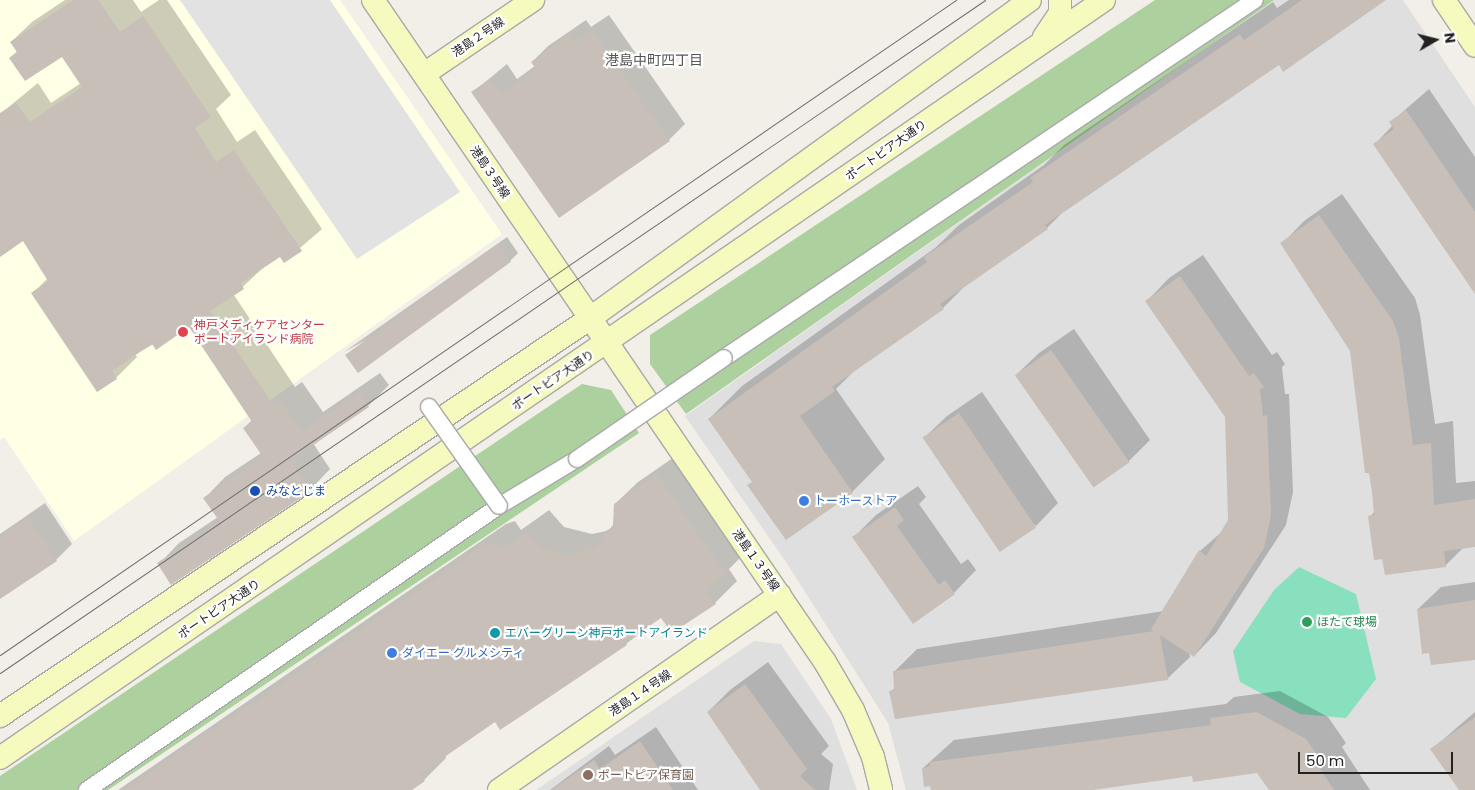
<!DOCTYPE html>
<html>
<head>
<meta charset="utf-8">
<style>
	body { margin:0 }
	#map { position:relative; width:1475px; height:790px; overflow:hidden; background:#f2efe9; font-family:Poppins,"Noto Sans JP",sans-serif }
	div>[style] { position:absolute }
	.residential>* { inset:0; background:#e0dfdf }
	.education>* { inset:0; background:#ffffe5 }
	.forest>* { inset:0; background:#add19e }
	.pitch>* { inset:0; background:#88e0be }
	.parking>* { inset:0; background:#e2e2e2 }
	.shadow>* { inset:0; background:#0003 }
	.building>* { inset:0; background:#c7bfb8; transform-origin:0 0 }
	.roads { filter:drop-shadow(1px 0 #a9a9a9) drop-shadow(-1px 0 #a9a9a9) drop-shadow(0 1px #a9a9a9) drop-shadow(0 -1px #a9a9a9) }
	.street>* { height:16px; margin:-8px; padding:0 8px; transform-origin:8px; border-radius:8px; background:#fff }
	.secondary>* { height:22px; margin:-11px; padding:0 11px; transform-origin:11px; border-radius:11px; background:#f7fabf }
	.tram>* { height:1px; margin:-0.5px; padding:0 0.5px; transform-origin:0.5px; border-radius:0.5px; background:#707070 }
	.bridges { filter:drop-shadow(1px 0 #a9a9a9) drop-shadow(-1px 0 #a9a9a9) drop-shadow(0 1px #a9a9a9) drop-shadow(0 -1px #a9a9a9) }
	.street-bridge>* { height:16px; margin:-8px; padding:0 8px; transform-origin:8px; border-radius:8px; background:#fff }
	.dots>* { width:14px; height:14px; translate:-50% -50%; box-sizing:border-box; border:2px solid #fff; border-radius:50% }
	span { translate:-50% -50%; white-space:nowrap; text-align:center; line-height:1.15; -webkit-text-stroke:4.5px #fff; paint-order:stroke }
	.street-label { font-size:12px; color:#222 }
	.health-label { font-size:12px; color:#be3a42 }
	.left { translate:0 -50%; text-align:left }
	.transit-label { font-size:12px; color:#164399 }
	.shop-label { font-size:12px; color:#366cbe }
	.leisure-label { font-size:12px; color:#27864d }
	.culture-label { font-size:12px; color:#0d838f }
	.education-label { font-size:12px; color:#785e54 }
	.neighbourhood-label { font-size:14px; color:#555 }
	.north { position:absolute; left:1410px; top:15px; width:50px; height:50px; -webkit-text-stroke:4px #fff; paint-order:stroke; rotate:82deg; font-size:14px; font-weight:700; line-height:20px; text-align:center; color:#222 }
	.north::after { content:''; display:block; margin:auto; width:18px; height:22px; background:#222; clip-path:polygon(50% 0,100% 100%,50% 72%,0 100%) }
	.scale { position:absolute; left:1298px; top:752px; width:155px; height:22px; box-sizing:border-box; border:2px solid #222; border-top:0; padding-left:6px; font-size:15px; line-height:18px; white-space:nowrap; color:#222; -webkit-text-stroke:4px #fff; paint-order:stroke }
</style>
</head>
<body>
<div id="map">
	<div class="residential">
		<i style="clip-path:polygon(1274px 0,1403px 0,1475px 107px,1475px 790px,906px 790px,888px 723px,788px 565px,685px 416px)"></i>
		<i style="clip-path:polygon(754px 641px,781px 644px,831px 719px,857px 790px,536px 790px)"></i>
	</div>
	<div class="education">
		<i style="clip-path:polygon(0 0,340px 0,502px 234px,74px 541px,4px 437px,0 440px)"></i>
	</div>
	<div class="forest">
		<i style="clip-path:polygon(1155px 0,1274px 0,686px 414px,650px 364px,650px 335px)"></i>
		<i style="clip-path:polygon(582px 384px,611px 390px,639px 433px,108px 790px,0 790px,0 776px)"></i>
	</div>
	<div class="pitch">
		<i style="clip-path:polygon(1299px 567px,1356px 594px,1376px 679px,1346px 718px,1300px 714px,1240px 682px,1233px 651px,1274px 590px)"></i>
	</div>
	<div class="parking">
		<i style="clip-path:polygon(180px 0,330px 0,460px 192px,357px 259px)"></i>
	</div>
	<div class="shadow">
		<i style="clip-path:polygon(65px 0,133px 0,141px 12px,159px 0,167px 0,231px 95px,216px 109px,237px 142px,255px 130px,322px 229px,285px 261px,280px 256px,264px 267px,234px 295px,295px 387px,302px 382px,323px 412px,380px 373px,389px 385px,368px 406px,313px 443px,330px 469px,310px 490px,159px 564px,179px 543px,218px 517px,205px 498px,225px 477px,261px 453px,244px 428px,252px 420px,190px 325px,135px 354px,137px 357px,116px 378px,97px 390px,33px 293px,48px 278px,24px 239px,0 247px,0 114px,38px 83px,51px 103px,81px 83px,62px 55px,11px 58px,17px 51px,11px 42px,32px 22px)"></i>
		<i style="clip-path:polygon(1289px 0,1384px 0,1279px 63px,1067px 208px,1047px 228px,967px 284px,943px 308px,855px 370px,836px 389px,885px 459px,852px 492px,749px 485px,753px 481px,709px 419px,742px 386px,935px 248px,959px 225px,1044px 165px,1064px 145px,1273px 2px,1277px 8px)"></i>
		<i style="clip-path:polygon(609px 15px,685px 124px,669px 140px,473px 92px,507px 64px,517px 79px,535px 66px,532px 62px,548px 46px,586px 20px,591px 27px)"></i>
		<i style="clip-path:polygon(1429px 89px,1475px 157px,1475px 293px,1375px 144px,1393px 125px,1391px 122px)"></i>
		<i style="clip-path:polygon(1342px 194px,1415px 298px,1420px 315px,1435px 424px,1453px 421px,1456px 483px,1475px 481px,1475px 545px,1464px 547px,1446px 565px,1383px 557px,1370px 517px,1375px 511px,1351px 350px,1282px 244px,1304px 221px)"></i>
		<i style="clip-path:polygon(507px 237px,518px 253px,510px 261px,344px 352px)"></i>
		<i style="clip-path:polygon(1203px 255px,1272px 355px,1277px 352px,1285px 364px,1282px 367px,1285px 394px,1289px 394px,1293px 492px,1286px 525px,1216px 633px,1194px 656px,1189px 652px,1190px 657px,1167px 679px,891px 691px,896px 687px,895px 671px,917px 649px,1164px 611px,1200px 551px,1224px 530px,1230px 521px,1226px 417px,1147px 301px,1169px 278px)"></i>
		<i style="clip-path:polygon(1074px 329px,1150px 440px,1128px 462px,1016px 375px,1039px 353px)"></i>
		<i style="clip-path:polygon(982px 392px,1058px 503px,1036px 526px,924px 438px,947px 416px)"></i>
		<i style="clip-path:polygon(680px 453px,747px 551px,729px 569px,737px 581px,715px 603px,662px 616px,626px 644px,495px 720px,445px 755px,446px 758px,424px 780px,409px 790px,118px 790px,506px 524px,515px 521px,521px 530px,549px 510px,564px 527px,592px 534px,606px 531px,614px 526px,615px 504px,638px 482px)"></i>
		<i style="clip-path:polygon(918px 486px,926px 497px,919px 504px,961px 564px,968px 559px,976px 570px,954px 593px,914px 622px,854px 537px,876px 515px)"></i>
		<i style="clip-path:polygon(45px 503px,72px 544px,56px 560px,0 598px,0 534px)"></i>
		<i style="clip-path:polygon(1475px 582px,1475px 658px,1418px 609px,1441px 587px)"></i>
		<i style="clip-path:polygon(768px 662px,829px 746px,821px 754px,833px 764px,829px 790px,762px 790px,708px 712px,730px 690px)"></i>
		<i style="clip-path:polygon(1280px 691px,1328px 717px,1346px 743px,1342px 747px,1370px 790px,1277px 790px,1258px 772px,1193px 774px,1084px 790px,932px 790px,923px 768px,954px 740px,1226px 704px,1234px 697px)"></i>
		<i style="clip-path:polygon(1475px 712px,1475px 790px,1460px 790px,1432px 749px)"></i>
		<i style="clip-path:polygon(656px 727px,698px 790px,550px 790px,609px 746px,615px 755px)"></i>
	</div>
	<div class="building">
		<i style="clip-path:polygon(73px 0,98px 0,120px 32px,143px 16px,211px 117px,195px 128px,216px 162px,234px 150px,302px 251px,284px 263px,280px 257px,241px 283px,244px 289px,210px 311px,274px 406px,281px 402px,302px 431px,359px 392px,369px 407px,291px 460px,311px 491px,171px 585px,157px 563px,220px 522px,203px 498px,263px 457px,243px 428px,252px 422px,189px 327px,156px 350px,152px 344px,112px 371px,117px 379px,97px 392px,31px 293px,48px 281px,23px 241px,0 257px,0 113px,16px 103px,30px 122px,82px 87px,62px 57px,25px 81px,9px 58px,17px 52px,10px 42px)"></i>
		<i style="clip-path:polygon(1302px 0,1386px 0,1283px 72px,1279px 65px,1045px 225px,1048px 229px,940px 304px,944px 309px,832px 387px,835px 391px,800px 416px,853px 493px,786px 540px,747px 485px,752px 482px,708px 419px,927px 262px,924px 257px,1033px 182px,1030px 178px,1240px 34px,1244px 40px)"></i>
		<i style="clip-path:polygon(592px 30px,670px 141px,559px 218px,471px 92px,490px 79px,501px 94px,536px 69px,531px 62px,569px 35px,574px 42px)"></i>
		<i style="clip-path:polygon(1406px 110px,1475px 212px,1475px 294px,1373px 144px,1394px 129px,1389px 122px)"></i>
		<i style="clip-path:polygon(1319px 215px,1393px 321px,1399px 338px,1413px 445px,1431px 443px,1434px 505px,1475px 499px,1475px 547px,1444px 551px,1446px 567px,1385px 575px,1382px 559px,1374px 560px,1368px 516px,1374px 515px,1372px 490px,1369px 473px,1365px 473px,1350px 351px,1280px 243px)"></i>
		<i style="left:498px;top:244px;width:22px;height:189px;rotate:54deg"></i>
		<i style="clip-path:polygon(1180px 276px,1249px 376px,1254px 373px,1264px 387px,1260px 389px,1263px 416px,1267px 415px,1271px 515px,1264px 548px,1194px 657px,1160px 635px,1168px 680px,895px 719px,889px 691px,894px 690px,893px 671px,1154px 631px,1151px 629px,1199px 550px,1206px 556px,1228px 520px,1225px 417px,1145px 301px)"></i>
		<i style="left:1051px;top:350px;width:137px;height:44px;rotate:55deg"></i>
		<i style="left:959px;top:413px;width:138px;height:44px;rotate:56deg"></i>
		<i style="clip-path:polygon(657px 474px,726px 574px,705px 588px,716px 604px,672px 633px,661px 618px,625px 642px,627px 645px,500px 730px,495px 722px,420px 774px,425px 781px,412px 790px,125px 790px,483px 546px,492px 542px,498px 551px,526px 532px,542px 549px,569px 556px,595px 547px,613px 525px,614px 504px)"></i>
		<i style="clip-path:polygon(895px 507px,904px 520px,897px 526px,939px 585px,945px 580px,955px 594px,913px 624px,852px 537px)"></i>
		<i style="clip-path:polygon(28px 518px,57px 561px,0 599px,0 537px)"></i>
		<i style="clip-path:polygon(1475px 600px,1475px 660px,1431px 665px,1429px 653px,1422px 654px,1417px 609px)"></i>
		<i style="clip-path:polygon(745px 684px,807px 769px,800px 776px,815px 790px,760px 790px,707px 712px)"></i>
		<i style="clip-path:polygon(1257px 712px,1306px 739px,1325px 766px,1320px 769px,1334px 790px,1269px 790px,1257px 773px,1193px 782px,1192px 776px,1093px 790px,931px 790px,930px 786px,924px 787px,922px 768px,930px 766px,930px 762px,1211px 725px,1210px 718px)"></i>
		<i style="clip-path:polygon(1475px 717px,1475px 790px,1459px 790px,1430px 749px)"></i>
		<i style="clip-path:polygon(640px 741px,673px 790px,551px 790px,594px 760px,600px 769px)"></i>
	</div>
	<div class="roads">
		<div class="street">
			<i style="left:724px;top:358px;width:640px;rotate:-33.99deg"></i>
			<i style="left:87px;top:790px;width:500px;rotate:-34.58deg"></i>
			<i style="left:499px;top:506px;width:91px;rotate:-31.1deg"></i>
		</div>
		<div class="secondary">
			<i style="left:373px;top:0;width:802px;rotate:55.68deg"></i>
			<i style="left:825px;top:662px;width:56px;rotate:59.7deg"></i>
			<i style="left:853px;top:710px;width:51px;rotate:66.9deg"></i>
			<i style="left:873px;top:757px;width:34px;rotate:76deg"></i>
			<i style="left:1444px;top:0;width:55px;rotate:56deg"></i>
			<i style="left:1044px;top:37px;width:29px;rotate:-56deg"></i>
			<i style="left:1060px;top:13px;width:13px;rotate:-90deg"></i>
			<i style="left:424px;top:74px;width:132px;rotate:-34.2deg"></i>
			<i style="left:0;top:716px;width:710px;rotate:-33.98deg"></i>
			<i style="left:589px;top:319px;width:544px;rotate:-35.88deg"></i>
			<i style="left:0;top:758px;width:1339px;rotate:-34.47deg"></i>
			<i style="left:499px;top:790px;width:342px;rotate:-34.8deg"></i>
		</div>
	</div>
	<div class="tram">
		<i style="left:0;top:655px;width:1159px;rotate:-34.42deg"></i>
		<i style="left:0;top:673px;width:1193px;rotate:-34.34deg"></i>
	</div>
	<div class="bridges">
		<div class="street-bridge">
			<i style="left:429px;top:407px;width:121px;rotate:54.7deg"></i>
			<i style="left:577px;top:459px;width:178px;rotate:-34.5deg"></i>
		</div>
	</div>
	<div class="dots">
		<i style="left:183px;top:332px;background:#e0444e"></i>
		<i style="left:255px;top:491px;background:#1a4fb4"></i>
		<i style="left:804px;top:501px;background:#3f7fe0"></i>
		<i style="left:1307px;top:622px;background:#2e9e5b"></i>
		<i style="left:495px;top:633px;background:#0f9aa8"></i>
		<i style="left:392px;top:653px;background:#3f7fe0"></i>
		<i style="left:588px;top:775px;background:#8d6e63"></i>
	</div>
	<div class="street-label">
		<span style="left:478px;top:37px;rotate:-34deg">港島２号線</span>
		<span style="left:886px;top:150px;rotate:-35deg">ポートピア大通り</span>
		<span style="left:490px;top:172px;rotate:56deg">港島３号線</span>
		<span style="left:553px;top:380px;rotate:-34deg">ポートピア大通り</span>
		<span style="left:756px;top:560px;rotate:55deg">港島１３号線</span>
		<span style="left:219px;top:609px;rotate:-34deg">ポートピア大通り</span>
		<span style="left:640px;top:693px;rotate:-34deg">港島１４号線</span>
	</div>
	<div class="health-label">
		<span class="left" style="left:194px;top:332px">神戸メディケアセンター<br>ポートアイランド病院</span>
	</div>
	<div class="transit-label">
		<span class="left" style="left:266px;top:491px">みなとじま</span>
	</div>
	<div class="shop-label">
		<span class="left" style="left:814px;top:501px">トーホーストア</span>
		<span class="left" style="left:402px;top:653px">ダイエー グルメシティ</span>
	</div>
	<div class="leisure-label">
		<span class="left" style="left:1317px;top:622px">ほたて球場</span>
	</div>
	<div class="culture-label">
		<span class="left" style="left:505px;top:633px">エバーグリーン神戸ポートアイランド</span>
	</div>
	<div class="education-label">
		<span class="left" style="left:598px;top:775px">ポートピア保育園</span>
	</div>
	<div class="neighbourhood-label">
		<span style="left:654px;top:60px">港島中町四丁目</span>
	</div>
	<div class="north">N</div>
	<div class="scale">50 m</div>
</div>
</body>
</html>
